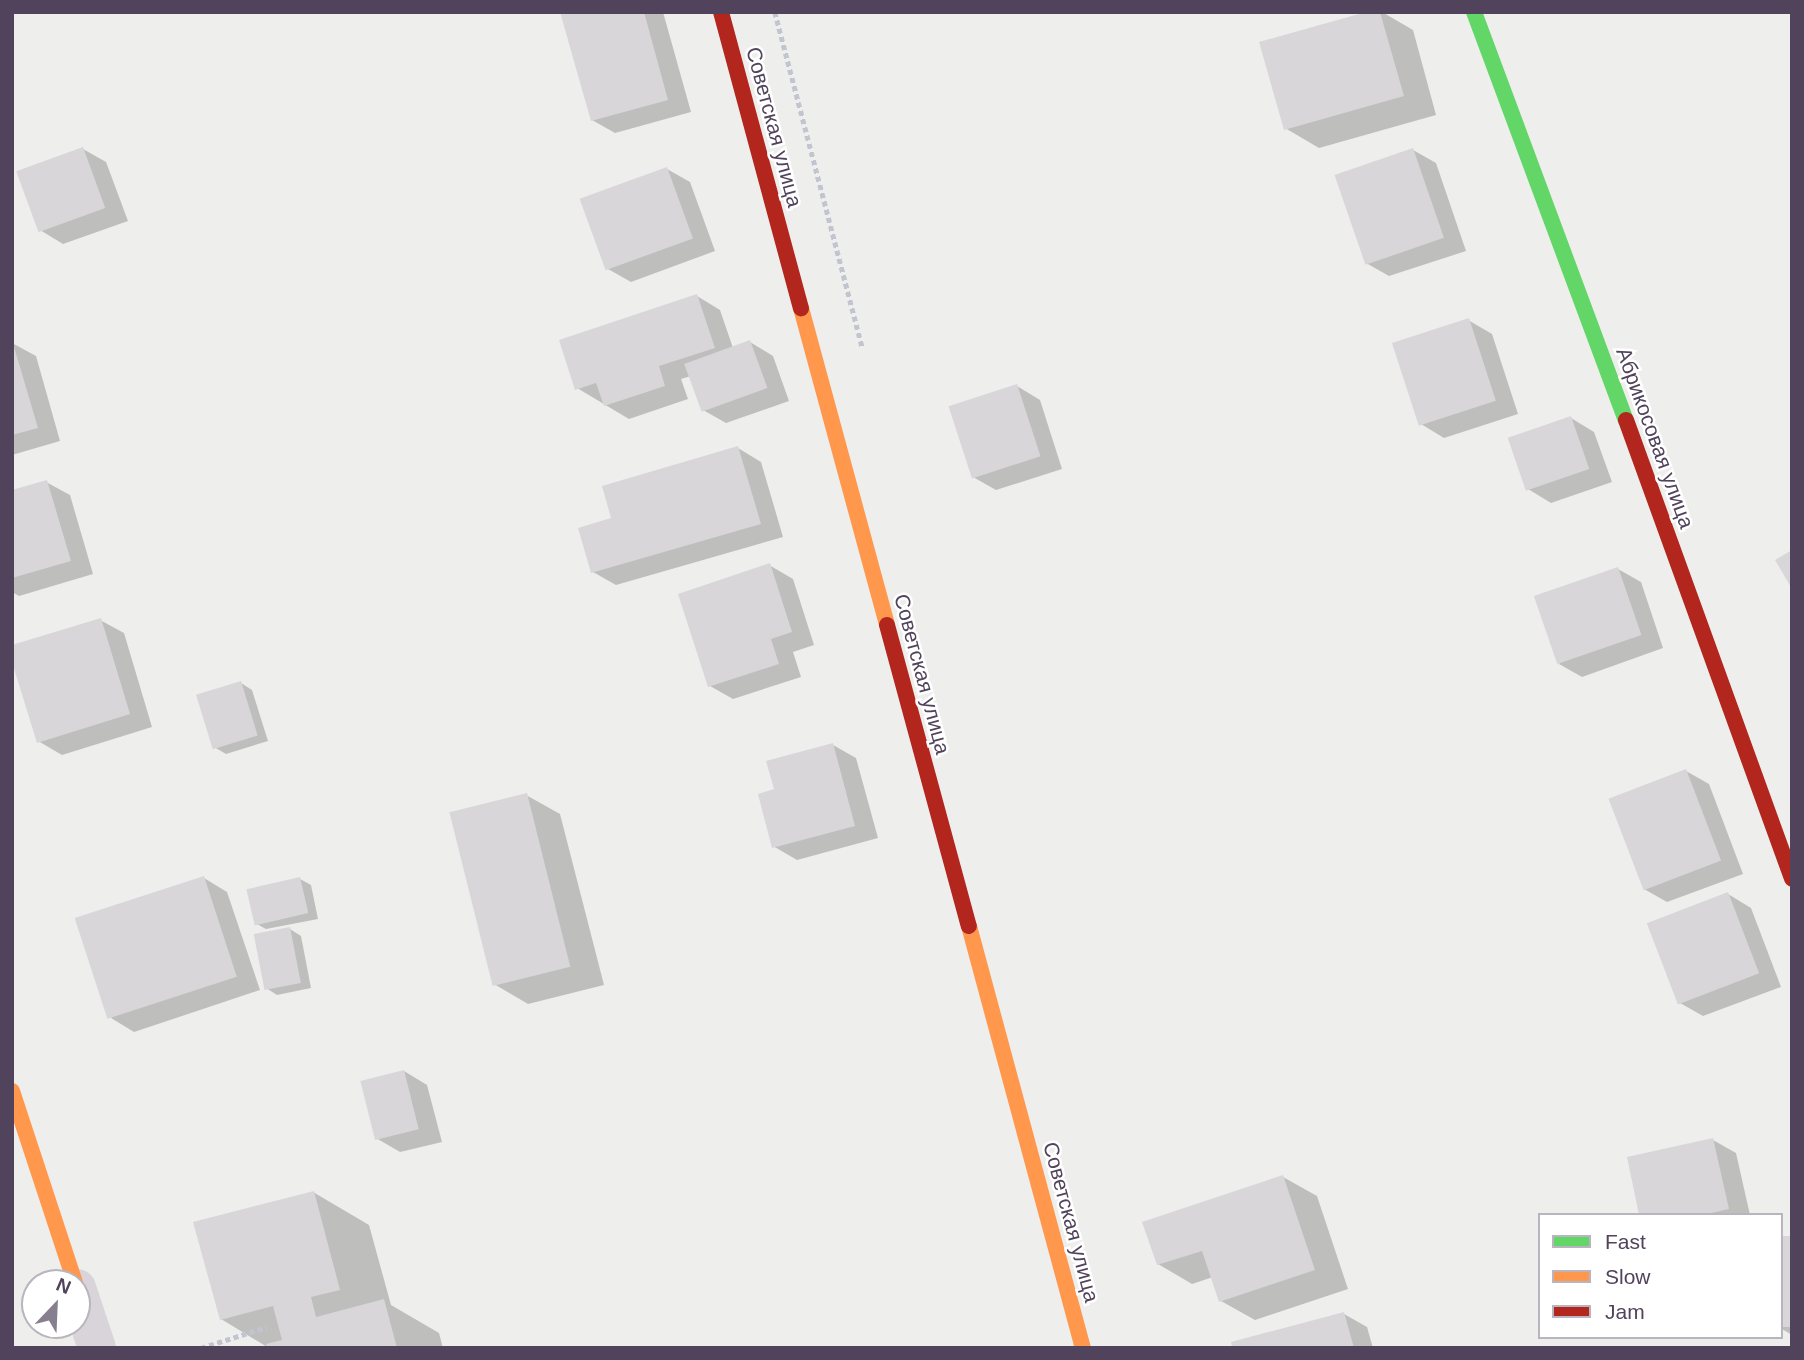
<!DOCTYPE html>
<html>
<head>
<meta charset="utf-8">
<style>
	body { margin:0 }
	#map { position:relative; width:1804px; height:1360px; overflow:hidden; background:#eeeeed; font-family:Arial,sans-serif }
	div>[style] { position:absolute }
	.shadow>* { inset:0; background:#0003 }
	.building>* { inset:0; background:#d8d6d9; transform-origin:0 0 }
	.path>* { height:4.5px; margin-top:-2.25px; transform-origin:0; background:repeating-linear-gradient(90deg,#c2c4cf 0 5px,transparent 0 8.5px) }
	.street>* { height:38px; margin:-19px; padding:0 19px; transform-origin:19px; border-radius:19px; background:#d8d4da }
	.fast>* { height:16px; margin:-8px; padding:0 8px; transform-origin:8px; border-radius:8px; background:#63d668 }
	.slow>* { height:16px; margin:-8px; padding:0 8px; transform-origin:8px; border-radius:8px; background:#ff974d }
	.jam>* { height:16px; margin:-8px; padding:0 8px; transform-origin:8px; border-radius:8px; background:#b3261e }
	span { translate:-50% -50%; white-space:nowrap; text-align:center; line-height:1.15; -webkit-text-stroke:5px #fff; paint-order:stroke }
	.street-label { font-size:21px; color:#51435b }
	.frame { position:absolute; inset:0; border:14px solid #51435b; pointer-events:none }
	.legend { position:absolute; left:1538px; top:1213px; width:245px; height:126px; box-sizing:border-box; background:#fff; border:2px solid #b9b4bd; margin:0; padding:9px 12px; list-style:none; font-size:21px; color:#51435b }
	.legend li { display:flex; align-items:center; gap:14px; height:35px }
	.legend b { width:35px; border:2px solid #b9b4bd }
	.north { position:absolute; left:21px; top:1269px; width:70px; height:70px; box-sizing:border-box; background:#fff; border:2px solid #b9b4bd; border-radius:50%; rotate:23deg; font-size:19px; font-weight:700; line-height:28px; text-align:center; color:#51435b }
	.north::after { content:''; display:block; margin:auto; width:24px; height:32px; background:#887f8e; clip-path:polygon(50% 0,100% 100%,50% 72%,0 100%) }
</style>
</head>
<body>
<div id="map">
	<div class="shadow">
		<i style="clip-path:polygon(561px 12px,663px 12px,691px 112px,615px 133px,592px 120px)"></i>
		<i style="clip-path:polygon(1373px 12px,1382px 12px,1413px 30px,1436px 115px,1319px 148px,1285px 128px)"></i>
		<i style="clip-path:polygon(83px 149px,106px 162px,128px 221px,63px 244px,40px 230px)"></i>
		<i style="clip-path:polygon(1413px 150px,1436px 163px,1466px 251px,1389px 276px,1366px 263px)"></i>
		<i style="clip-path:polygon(667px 169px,690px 182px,715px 251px,631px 282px,608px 269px)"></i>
		<i style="clip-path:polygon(697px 296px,720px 310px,733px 348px,750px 342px,773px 356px,789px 401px,726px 423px,703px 410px,691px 376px,681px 379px,688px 399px,629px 419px,577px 388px)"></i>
		<i style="clip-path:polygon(1468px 320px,1492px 334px,1518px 414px,1444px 438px,1421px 424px)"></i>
		<i style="clip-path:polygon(12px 343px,36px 356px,60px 441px,12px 455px)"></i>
		<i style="clip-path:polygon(1017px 386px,1040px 400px,1062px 469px,996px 490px,973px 477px)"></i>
		<i style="clip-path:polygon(1571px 418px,1594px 432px,1612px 482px,1551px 503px,1528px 489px)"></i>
		<i style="clip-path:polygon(738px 448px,761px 462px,783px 537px,616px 585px,593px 572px,613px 519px)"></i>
		<i style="clip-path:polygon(46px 482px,70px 495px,93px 574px,19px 596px,12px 592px,12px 492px)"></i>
		<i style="clip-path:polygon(769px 565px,793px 579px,814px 645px,793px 652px,801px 677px,733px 699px,710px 686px)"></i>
		<i style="clip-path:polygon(1618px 569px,1641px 582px,1663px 648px,1582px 677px,1559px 664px)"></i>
		<i style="clip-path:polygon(100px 620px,124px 633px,152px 727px,62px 755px,38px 741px)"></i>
		<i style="clip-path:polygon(241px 683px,252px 690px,268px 741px,226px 754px,214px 747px)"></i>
		<i style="clip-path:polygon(833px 745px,856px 758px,878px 838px,797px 860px,773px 846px,776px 790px)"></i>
		<i style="clip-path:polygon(1686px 771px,1709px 784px,1743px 874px,1667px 902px,1644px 889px)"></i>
		<i style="clip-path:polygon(526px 795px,560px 814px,604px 985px,528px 1004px,494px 984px)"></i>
		<i style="clip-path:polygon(204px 878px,227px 892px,260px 990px,134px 1032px,111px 1018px)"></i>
		<i style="clip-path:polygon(300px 879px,311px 885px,318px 919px,266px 929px,255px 923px)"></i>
		<i style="clip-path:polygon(1728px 894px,1751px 908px,1781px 987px,1703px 1016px,1680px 1003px)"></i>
		<i style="clip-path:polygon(290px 929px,301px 936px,311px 988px,277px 995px,266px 988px)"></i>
		<i style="clip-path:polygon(404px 1071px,427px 1085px,442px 1142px,400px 1152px,376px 1138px)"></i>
		<i style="clip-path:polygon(1713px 1140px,1736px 1153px,1750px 1215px,1641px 1215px)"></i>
		<i style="clip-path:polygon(1283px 1177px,1317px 1196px,1348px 1289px,1255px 1320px,1221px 1301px,1213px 1277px,1192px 1284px,1158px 1264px)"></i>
		<i style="clip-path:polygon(313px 1192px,369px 1225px,391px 1305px,439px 1333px,443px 1348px,269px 1348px,221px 1319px)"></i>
		<i style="clip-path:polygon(1792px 1238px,1792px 1335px,1782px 1329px)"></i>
		<i style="clip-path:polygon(1344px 1314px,1367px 1327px,1373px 1348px,1234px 1348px)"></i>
	</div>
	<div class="building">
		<i style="clip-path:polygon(560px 12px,644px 12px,668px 100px,591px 121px)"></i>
		<i style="clip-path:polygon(1366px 12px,1380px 12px,1404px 96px,1284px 130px,1259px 42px)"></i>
		<i style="left:83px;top:147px;width:65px;height:71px;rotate:70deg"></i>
		<i style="left:1413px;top:148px;width:95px;height:83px;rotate:71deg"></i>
		<i style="left:667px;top:167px;width:76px;height:93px;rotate:70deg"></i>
		<i style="clip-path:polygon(697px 294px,715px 348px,659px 366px,665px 386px,604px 406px,596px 383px,575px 390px,559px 340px)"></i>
		<i style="left:1469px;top:318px;width:87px;height:81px;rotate:72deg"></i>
		<i style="clip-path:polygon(12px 340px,38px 428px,12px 435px)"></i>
		<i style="left:750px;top:340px;width:51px;height:70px;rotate:70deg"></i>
		<i style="left:1017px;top:384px;width:76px;height:72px;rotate:72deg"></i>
		<i style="left:1571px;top:416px;width:56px;height:67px;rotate:71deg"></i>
		<i style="clip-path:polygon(738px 446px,761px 524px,591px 573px,578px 528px,611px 518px,602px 486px)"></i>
		<i style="clip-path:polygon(47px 480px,71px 561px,12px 578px,12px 490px)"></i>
		<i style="clip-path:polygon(1792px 550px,1792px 589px,1775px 560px)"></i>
		<i style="clip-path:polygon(770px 563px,792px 632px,771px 639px,779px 664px,708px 687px,678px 594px)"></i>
		<i style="left:1618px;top:567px;width:72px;height:89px;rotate:71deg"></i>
		<i style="clip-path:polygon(101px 618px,130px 714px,37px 743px,12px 662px,12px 645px)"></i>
		<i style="left:241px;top:681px;width:57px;height:47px;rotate:73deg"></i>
		<i style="clip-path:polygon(833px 743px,855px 826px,772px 848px,758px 794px,774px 789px,766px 761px)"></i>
		<i style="left:1686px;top:769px;width:98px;height:83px;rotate:69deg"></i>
		<i style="left:527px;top:793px;width:179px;height:80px;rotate:76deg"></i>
		<i style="left:204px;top:876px;width:106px;height:136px;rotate:72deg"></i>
		<i style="left:300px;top:877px;width:37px;height:55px;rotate:77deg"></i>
		<i style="left:1728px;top:892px;width:87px;height:87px;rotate:69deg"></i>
		<i style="left:290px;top:927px;width:57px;height:37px;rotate:79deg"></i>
		<i style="left:404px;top:1070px;width:61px;height:45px;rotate:76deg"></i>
		<i style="clip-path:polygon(1713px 1138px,1729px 1209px,1702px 1215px,1639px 1215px,1627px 1157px)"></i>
		<i style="clip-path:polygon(1283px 1175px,1315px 1270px,1219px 1302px,1202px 1251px,1157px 1265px,1142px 1222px)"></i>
		<i style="clip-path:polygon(314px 1191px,340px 1290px,311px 1297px,316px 1317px,384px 1299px,397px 1348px,267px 1348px,266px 1344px,282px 1340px,273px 1306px,220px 1320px,193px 1222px)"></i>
		<i style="left:1792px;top:1236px;width:91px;height:12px;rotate:90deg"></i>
		<i style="clip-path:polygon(1344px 1312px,1354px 1348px,1232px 1348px,1231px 1342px)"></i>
	</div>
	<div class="path">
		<i style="left:775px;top:12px;width:346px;rotate:75.4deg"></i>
		<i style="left:201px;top:1348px;width:69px;rotate:-17.7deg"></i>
	</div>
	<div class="street">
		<i style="left:77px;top:1288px;width:63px;rotate:71.6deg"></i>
	</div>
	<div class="fast">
		<i style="left:1474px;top:12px;width:435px;rotate:69.6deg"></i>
	</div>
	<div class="slow">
		<i style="left:801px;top:308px;width:328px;rotate:74.8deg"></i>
		<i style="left:969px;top:926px;width:437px;rotate:74.9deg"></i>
		<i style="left:12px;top:1091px;width:202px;rotate:71.8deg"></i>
	</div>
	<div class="jam">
		<i style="left:721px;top:12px;width:307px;rotate:74.9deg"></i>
		<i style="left:1626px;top:420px;width:488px;rotate:70.1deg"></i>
		<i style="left:887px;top:625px;width:312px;rotate:74.8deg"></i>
	</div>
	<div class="street-label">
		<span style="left:774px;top:127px;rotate:75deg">Советская улица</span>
		<span style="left:1655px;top:438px;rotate:70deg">Абрикосовая улица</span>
		<span style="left:922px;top:674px;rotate:75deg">Советская улица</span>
		<span style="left:1071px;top:1222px;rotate:75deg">Советская улица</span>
	</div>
	<div class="frame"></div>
	<ul class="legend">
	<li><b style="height:9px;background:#63d668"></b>Fast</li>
	<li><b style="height:9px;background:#ff974d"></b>Slow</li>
	<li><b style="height:9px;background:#b3261e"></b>Jam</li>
	</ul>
	<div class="north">N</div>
</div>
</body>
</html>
